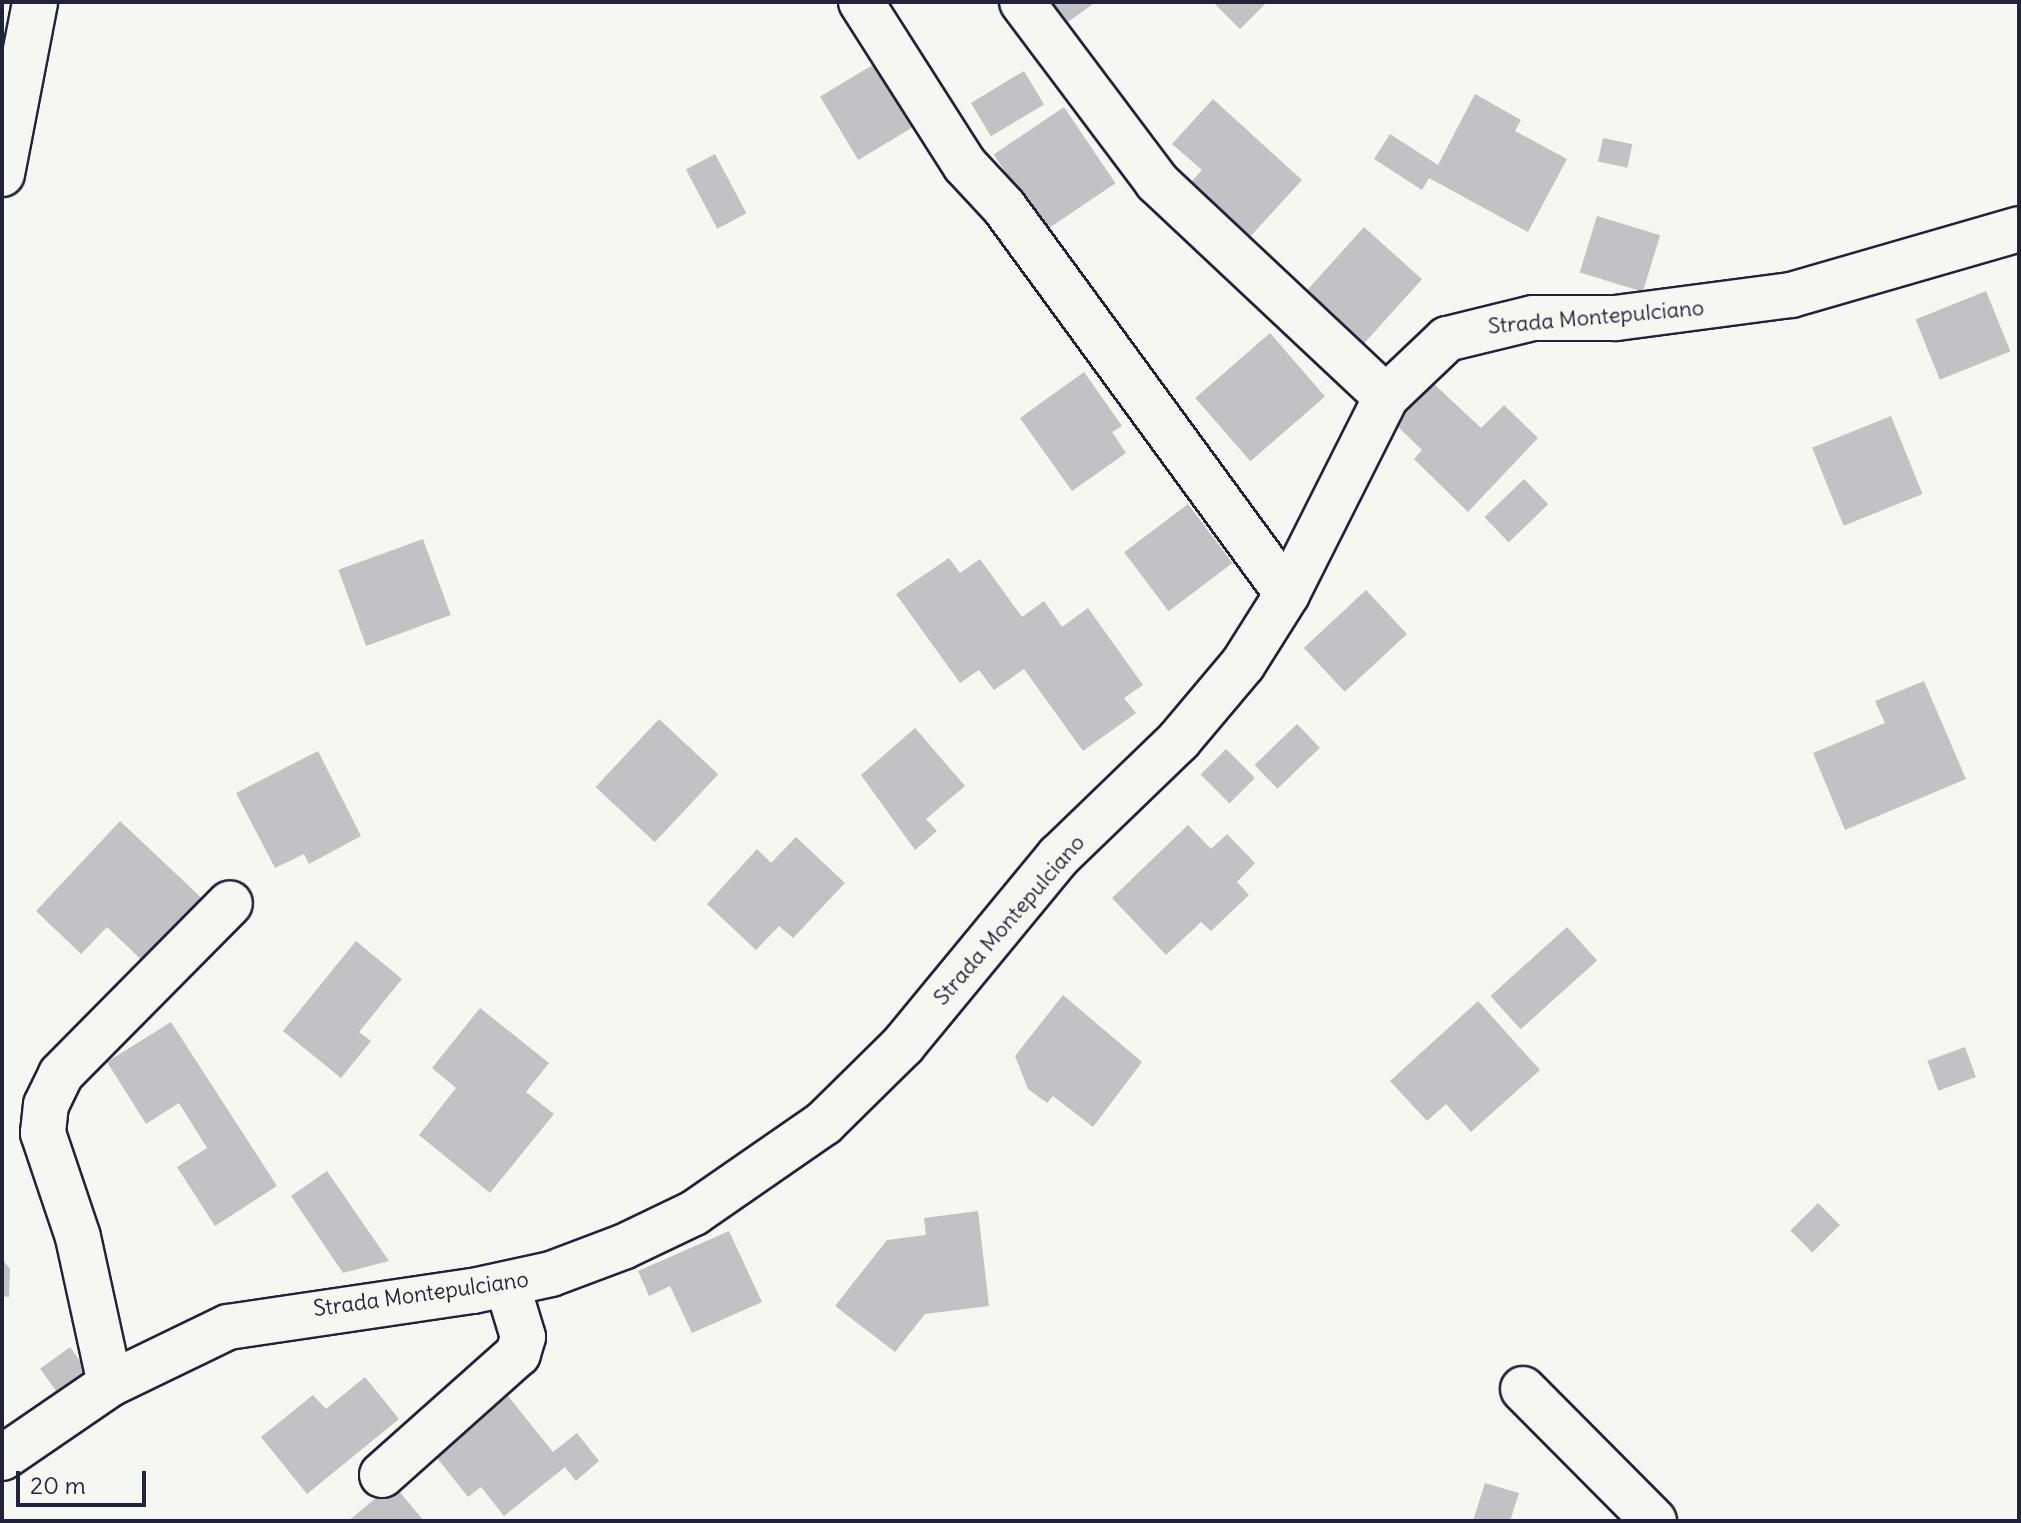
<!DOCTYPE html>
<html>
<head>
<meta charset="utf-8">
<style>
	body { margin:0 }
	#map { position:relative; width:2021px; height:1523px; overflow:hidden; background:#f6f6f2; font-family:Delius,sans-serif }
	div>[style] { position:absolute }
	.building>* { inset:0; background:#c2c2c4; transform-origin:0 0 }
	.roads { filter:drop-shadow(2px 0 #22223b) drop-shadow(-2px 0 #22223b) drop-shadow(0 2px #22223b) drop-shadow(0 -2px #22223b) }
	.minor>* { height:44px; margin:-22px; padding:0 22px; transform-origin:22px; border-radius:22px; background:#f6f6f2 }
	.major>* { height:44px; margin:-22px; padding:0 22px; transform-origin:22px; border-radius:22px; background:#f6f6f2 }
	span { translate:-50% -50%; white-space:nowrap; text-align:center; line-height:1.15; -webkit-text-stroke:8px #f6f6f2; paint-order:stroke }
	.street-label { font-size:22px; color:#22223b }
	.frame { position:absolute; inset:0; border:4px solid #22223b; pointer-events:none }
	.scale { position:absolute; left:16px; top:1471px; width:130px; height:36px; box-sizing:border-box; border:4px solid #22223b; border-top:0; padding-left:10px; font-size:24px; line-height:28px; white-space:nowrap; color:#22223b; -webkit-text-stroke:6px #f6f6f2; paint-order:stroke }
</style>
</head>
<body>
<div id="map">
	<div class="building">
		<i style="clip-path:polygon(1049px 2px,1096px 2px,1065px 24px)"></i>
		<i style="clip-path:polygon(1213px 2px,1267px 2px,1240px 29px)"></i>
		<i style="left:881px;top:60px;width:74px;height:71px;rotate:59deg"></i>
		<i style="left:1024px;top:71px;width:39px;height:62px;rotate:59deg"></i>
		<i style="clip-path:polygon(1475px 94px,1521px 120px,1515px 131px,1567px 159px,1528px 232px,1429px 178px,1422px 190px,1374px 159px,1390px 134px,1438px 165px)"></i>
		<i style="clip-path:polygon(1213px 99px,1302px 180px,1249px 238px,1190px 183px,1202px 170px,1172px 144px)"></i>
		<i style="left:1064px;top:107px;width:92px;height:85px;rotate:56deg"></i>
		<i style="left:1603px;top:138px;width:30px;height:24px;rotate:12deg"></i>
		<i style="left:715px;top:154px;width:67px;height:33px;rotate:62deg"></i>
		<i style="left:1597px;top:216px;width:66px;height:59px;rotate:17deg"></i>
		<i style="left:1364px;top:227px;width:78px;height:88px;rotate:42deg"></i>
		<i style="left:1986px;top:291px;width:65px;height:76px;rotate:68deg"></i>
		<i style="left:1270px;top:333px;width:84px;height:99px;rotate:49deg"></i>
		<i style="clip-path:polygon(1084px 372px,1122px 426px,1112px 432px,1126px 453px,1072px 491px,1020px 418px)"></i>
		<i style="clip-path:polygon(1433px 383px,1481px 428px,1504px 405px,1538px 438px,1468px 512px,1414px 459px,1422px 450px,1394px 423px)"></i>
		<i style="left:1891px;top:416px;width:84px;height:85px;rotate:68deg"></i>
		<i style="left:1524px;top:479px;width:35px;height:55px;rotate:46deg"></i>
		<i style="left:1188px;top:504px;width:74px;height:80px;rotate:53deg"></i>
		<i style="left:423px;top:539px;width:81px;height:90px;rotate:70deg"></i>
		<i style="clip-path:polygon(949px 558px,960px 573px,980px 559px,1022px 617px,1044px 601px,1062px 627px,1088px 608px,1143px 685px,1124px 698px,1136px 713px,1083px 751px,1024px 669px,994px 690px,979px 670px,960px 683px,896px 594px)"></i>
		<i style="left:1366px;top:590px;width:60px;height:85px;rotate:47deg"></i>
		<i style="clip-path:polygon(1924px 681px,1966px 779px,1845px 830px,1813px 753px,1885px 723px,1875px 701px)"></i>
		<i style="left:659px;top:719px;width:81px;height:93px;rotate:43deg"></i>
		<i style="left:1297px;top:724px;width:33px;height:59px;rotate:46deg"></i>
		<i style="clip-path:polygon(915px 728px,965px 786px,926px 819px,937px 831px,915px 850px,861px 775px)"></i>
		<i style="left:1226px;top:749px;width:41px;height:36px;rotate:45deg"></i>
		<i style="clip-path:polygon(318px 751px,361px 836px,309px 864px,304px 854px,275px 868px,236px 793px)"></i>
		<i style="clip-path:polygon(120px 821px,209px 905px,150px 968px,107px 927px,81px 954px,36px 911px)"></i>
		<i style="clip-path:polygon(1188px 825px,1211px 849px,1227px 834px,1255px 863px,1237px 882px,1249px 895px,1211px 931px,1201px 922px,1166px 955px,1112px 898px)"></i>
		<i style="clip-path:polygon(796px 837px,845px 883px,793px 938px,779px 926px,756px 950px,707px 904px,757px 849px,771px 863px)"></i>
		<i style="left:1567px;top:927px;width:45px;height:103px;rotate:48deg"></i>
		<i style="clip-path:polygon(356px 941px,402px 979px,359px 1032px,371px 1041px,341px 1078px,283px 1031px)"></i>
		<i style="clip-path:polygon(1063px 995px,1142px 1062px,1093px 1127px,1053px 1096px,1047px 1103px,1028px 1089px,1015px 1056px)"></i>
		<i style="clip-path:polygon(1478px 1001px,1540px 1070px,1471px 1132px,1446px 1104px,1427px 1121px,1390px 1081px)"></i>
		<i style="clip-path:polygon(480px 1008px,549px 1063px,526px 1092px,554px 1114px,490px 1193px,419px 1135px,456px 1088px,432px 1068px)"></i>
		<i style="clip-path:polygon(171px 1022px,277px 1186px,215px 1226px,177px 1167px,207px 1148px,179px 1103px,146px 1124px,107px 1062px)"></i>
		<i style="left:1965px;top:1047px;width:32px;height:40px;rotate:70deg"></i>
		<i style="clip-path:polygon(327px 1171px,389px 1261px,343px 1273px,291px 1196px)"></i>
		<i style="left:1818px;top:1203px;width:31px;height:39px;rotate:45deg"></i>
		<i style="clip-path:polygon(978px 1211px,989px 1306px,925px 1314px,895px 1352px,835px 1306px,887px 1240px,926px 1235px,924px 1218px)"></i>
		<i style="clip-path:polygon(729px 1231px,762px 1302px,692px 1333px,670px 1286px,649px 1296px,638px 1271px)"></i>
		<i style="clip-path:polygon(2px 1259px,10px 1269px,9px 1297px,2px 1296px)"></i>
		<i style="left:70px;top:1347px;width:34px;height:37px;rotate:54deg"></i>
		<i style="clip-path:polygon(365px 1377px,399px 1419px,307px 1494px,261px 1437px,313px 1395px,326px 1409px)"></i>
		<i style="clip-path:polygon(508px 1396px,553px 1452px,577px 1433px,599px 1461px,576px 1481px,565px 1467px,504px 1516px,481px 1487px,468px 1497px,434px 1454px)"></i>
		<i style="clip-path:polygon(1485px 1483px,1519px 1493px,1510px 1521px,1473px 1521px)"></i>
		<i style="clip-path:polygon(393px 1484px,424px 1521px,348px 1521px)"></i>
	</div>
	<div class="roads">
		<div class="minor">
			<i style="left:861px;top:2px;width:193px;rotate:57.5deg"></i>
			<i style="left:965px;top:165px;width:57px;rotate:47.1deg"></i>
			<i style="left:1004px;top:207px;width:479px;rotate:53.8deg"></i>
			<i style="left:1022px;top:2px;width:225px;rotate:53.1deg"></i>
			<i style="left:1157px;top:182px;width:314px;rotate:43.2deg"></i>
			<i style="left:110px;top:1384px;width:150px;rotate:-102.3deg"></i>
			<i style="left:78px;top:1237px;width:110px;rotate:-108.6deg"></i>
			<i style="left:43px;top:1133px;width:28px;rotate:-84deg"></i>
			<i style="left:46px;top:1105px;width:34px;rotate:-64deg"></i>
			<i style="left:61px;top:1074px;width:240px;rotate:-45.3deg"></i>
			<i style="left:1523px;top:1389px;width:186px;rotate:45.2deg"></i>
			<i style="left:2px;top:1458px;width:131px;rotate:-34.4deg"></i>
			<i style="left:110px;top:1384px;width:131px;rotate:-25.8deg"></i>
			<i style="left:228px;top:1327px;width:248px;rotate:-8.4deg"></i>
			<i style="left:473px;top:1291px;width:80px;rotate:-12.3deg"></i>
			<i style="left:551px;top:1274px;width:77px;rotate:-20.6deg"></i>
			<i style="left:623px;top:1247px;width:79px;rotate:-25.6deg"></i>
			<i style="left:694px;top:1213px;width:158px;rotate:-34.7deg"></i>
			<i style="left:824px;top:1123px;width:111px;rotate:-44.6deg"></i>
			<i style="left:903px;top:1045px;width:245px;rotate:-50.5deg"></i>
			<i style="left:1059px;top:856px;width:167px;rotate:-44deg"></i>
			<i style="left:1179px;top:740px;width:99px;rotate:-49.9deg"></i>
			<i style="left:1243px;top:664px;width:83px;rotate:-57.8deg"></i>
			<i style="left:1287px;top:594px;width:220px;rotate:-63.3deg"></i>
			<i style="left:1386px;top:397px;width:84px;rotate:-43.6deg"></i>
			<i style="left:1447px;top:339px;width:89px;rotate:-13.7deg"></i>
			<i style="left:1533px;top:318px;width:83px"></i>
			<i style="left:1616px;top:318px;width:177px;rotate:-7.5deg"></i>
			<i style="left:1791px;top:295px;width:237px;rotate:-16.1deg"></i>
			<i style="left:382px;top:1475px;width:182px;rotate:-41.7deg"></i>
			<i style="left:518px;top:1354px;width:18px;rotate:-74deg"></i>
			<i style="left:523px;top:1337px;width:55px;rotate:-106.8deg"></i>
		</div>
		<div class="major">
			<i style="left:2px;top:174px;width:175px;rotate:-79.1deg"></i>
		</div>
	</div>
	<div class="street-label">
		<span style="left:1596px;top:317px;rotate:-5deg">Strada Montepulciano</span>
		<span style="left:1009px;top:920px;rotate:-49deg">Strada Montepulciano</span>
		<span style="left:421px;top:1294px;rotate:-8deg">Strada Montepulciano</span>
	</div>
	<div class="frame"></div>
	<div class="scale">20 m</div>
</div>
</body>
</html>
